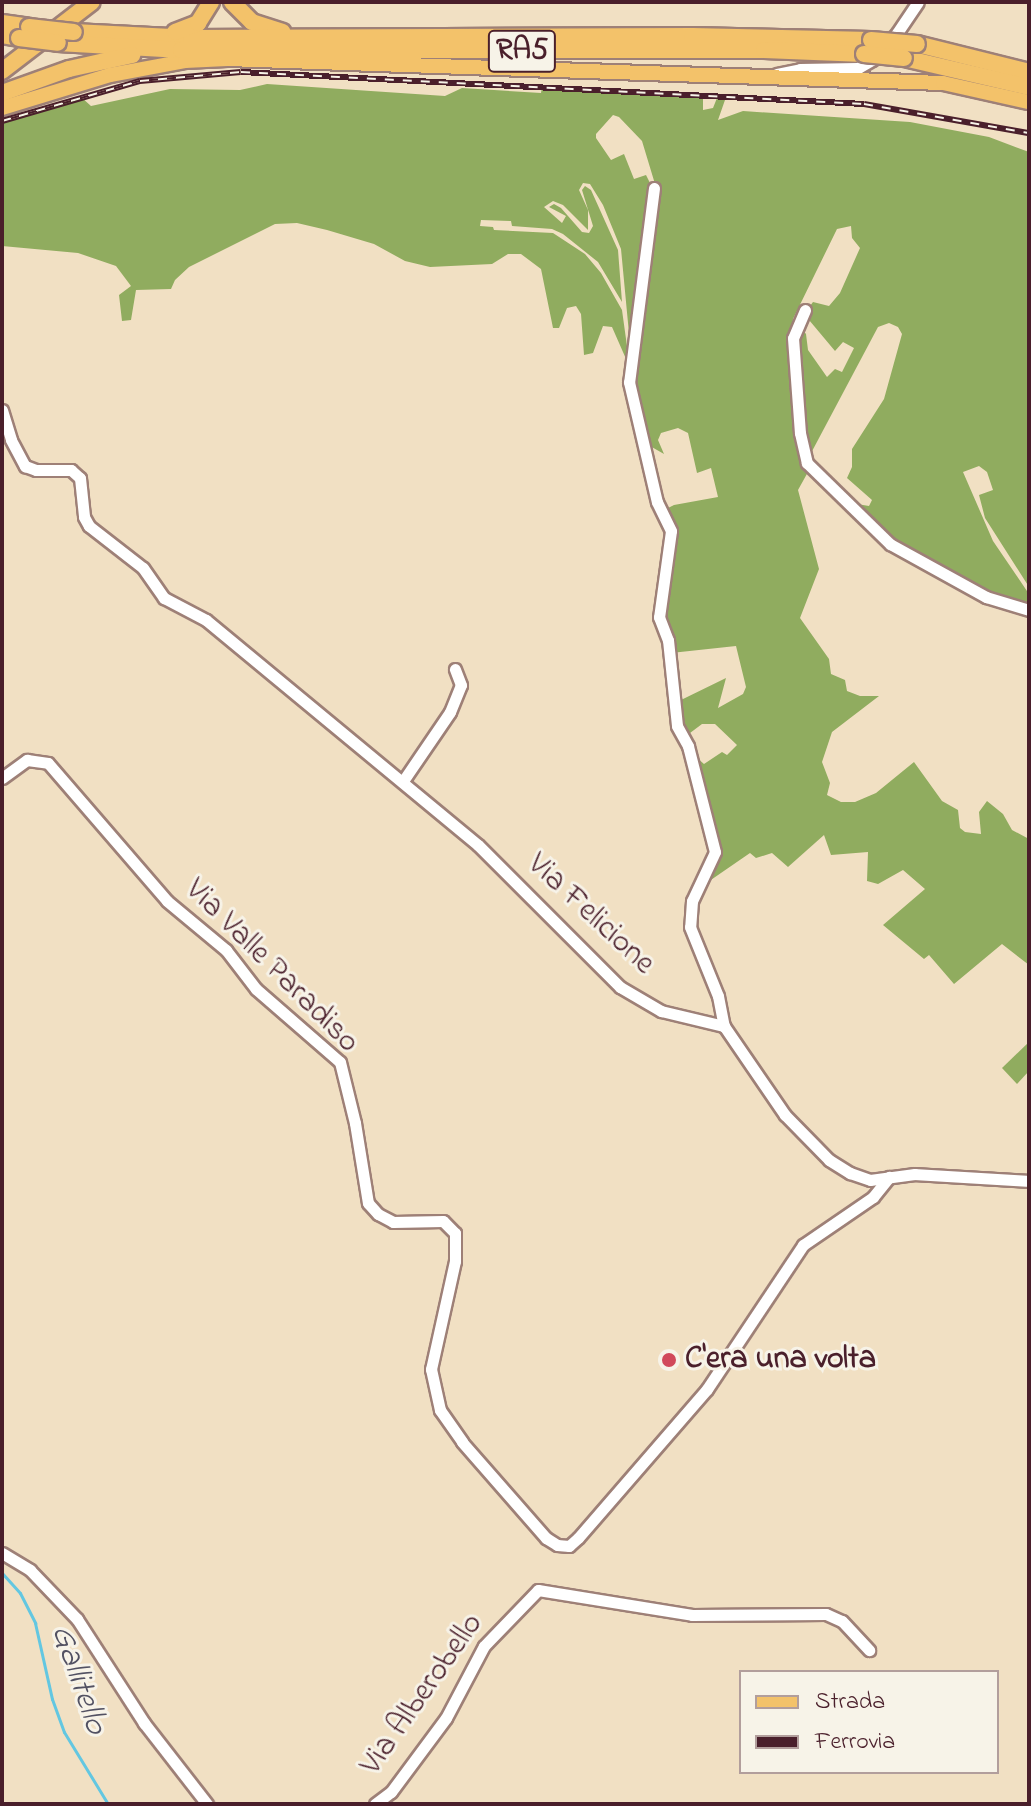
<!DOCTYPE html>
<html>
<head>
<meta charset="utf-8">
<style>
	body { margin:0 }
	#map { position:relative; width:1031px; height:1806px; overflow:hidden; background:#f1e0c3; font-family:"Indie Flower",sans-serif }
	div>[style] { position:absolute }
	.forest>* { inset:0; background:#90ac5f }
	.stream>* { height:3px; margin:-1.5px; padding:0 1.5px; transform-origin:1.5px; border-radius:1.5px; background:#63c7e1 }
	.roads { filter:drop-shadow(2px 0 #9e8077) drop-shadow(-2px 0 #9e8077) drop-shadow(0 2px #9e8077) drop-shadow(0 -2px #9e8077) }
	.minor>* { height:11px; margin:-5.5px; padding:0 5.5px; transform-origin:5.5px; border-radius:5.5px; background:#fff }
	.major>* { height:14px; margin:-7px; padding:0 7px; transform-origin:7px; border-radius:7px; background:#f3c26a }
	.highway>* { height:16px; margin:-8px; padding:0 8px; transform-origin:8px; border-radius:8px; background:#f3c26a }
	.rail>* { height:6px; margin-top:-3px; transform-origin:0; background:repeating-linear-gradient(90deg,#f7f3e8 0 9px,#4a1f2b 0 18px); box-sizing:border-box; border-block:2px solid #4a1f2b }
	.bridges { filter:drop-shadow(2px 0 #9e8077) drop-shadow(-2px 0 #9e8077) drop-shadow(0 2px #9e8077) drop-shadow(0 -2px #9e8077) }
	.highway-bridge>* { height:16px; margin:-8px; padding:0 8px; transform-origin:8px; border-radius:8px; background:#f3c26a }
	.dots>* { width:22px; height:22px; translate:-50% -50%; box-sizing:border-box; border:4px solid #f7f3e8; border-radius:50% }
	span { translate:-50% -50%; white-space:nowrap; text-align:center; line-height:1.15; -webkit-text-stroke:6px #f7f3e8; paint-order:stroke }
	.shield-label span { padding:2px 6px; background:#f7f3e8; border:2px solid; border-radius:6px; -webkit-text-stroke-width:0 }
	.shield-label { font-size:30px; color:#4a1f2b; font-weight:700 }
	.street-label { font-size:32px; color:#4a1f2b }
	.poi-label { font-size:32px; color:#4a1f2b; font-weight:700 }
	.left { translate:0 -50%; text-align:left }
	.water-label { font-size:34px; color:#525162; font-style:italic }
	.frame { position:absolute; inset:0; border:4px solid #4a1f2b; pointer-events:none }
	.legend { position:absolute; left:739px; top:1670px; width:260px; height:104px; box-sizing:border-box; background:#f7f3e8; border:2px solid #b29e9c; margin:0; padding:10px 14px; list-style:none; font-size:24px; color:#4a1f2b }
	.legend li { display:flex; align-items:center; gap:16px; height:40px }
	.legend b { width:40px; border:2px solid #b29e9c }
</style>
</head>
<body>
<div id="map">
	<div class="forest">
		<i style="clip-path:polygon(267px 84px,445px 96px,462px 88px,541px 93px,542px 87px,665px 94px,703px 97px,703px 110px,713px 108px,717px 98px,725px 100px,718px 120px,743px 111px,910px 122px,989px 137px,1029px 152px,1029px 587px,985px 518px,979px 495px,993px 490px,987px 472px,979px 466px,963px 472px,993px 541px,1029px 594px,1029px 611px,985px 597px,893px 543px,857px 504px,869px 506px,872px 500px,847px 478px,852px 467px,852px 449px,884px 399px,902px 334px,898px 327px,889px 323px,878px 327px,810px 455px,805px 457px,797px 323px,806px 334px,808px 350px,827px 377px,835px 369px,842px 372px,854px 348px,843px 342px,835px 351px,804px 314px,813px 302px,829px 306px,840px 293px,860px 248px,852px 238px,851px 226px,837px 229px,793px 319px,790px 358px,797px 442px,808px 472px,798px 490px,819px 569px,800px 618px,829px 659px,831px 674px,845px 680px,847px 691px,860px 696px,879px 696px,832px 732px,822px 762px,830px 783px,827px 795px,841px 802px,855px 802px,876px 793px,914px 762px,942px 801px,958px 810px,960px 828px,965px 832px,981px 834px,979px 812px,987px 801px,1003px 814px,1012px 830px,1029px 839px,1029px 965px,1002px 944px,954px 984px,929px 955px,924px 959px,883px 925px,925px 889px,903px 870px,878px 884px,867px 881px,868px 852px,831px 855px,824px 835px,788px 867px,772px 853px,756px 858px,750px 853px,705px 884px,713px 857px,688px 750px,704px 764px,722px 752px,727px 755px,737px 745px,715px 724px,702px 724px,690px 733px,686px 742px,681px 700px,726px 678px,718px 708px,743px 694px,746px 687px,736px 646px,671px 653px,663px 623px,667px 569px,664px 510px,674px 505px,718px 497px,711px 468px,697px 473px,688px 433px,678px 428px,661px 433px,658px 440px,664px 454px,643px 442px,635px 394px,636px 366px,655px 184px,642px 141px,619px 117px,613px 115px,596px 134px,596px 138px,611px 160px,624px 154px,634px 179px,646px 175px,650px 183px,630px 344px,621px 249px,603px 205px,590px 184px,583px 183px,579px 190px,588px 210px,588px 230px,563px 205px,553px 201px,544px 207px,562px 223px,566px 216px,549px 207px,554px 204px,561px 208px,582px 232px,589px 233px,593px 226px,582px 190px,585px 186px,591px 190px,618px 250px,622px 302px,598px 262px,563px 234px,552px 229px,512px 226px,511px 221px,481px 220px,480px 226px,493px 227px,494px 230px,553px 233px,585px 254px,601px 273px,622px 310px,630px 368px,612px 327px,603px 326px,593px 353px,584px 355px,581px 314px,576px 306px,567px 308px,559px 328px,553px 328px,541px 269px,521px 254px,508px 254px,492px 264px,430px 267px,405px 261px,374px 244px,327px 230px,297px 223px,275px 224px,189px 267px,175px 280px,171px 289px,136px 290px,131px 320px,122px 321px,119px 295px,131px 286px,116px 266px,78px 253px,2px 246px,2px 123px,81px 97px,91px 106px,170px 89px,240px 90px)"></i>
		<i style="clip-path:polygon(1029px 1042px,1029px 1071px,1017px 1084px,1002px 1068px)"></i>
	</div>
	<div class="stream">
		<i style="left:1027px;top:2px;width:2px;rotate:27deg"></i>
		<i style="left:2px;top:1573px;width:27px;rotate:48deg"></i>
		<i style="left:20px;top:1593px;width:34px;rotate:63deg"></i>
		<i style="left:35px;top:1623px;width:78px;rotate:77.4deg"></i>
		<i style="left:52px;top:1699px;width:35px;rotate:70deg"></i>
		<i style="left:64px;top:1732px;width:84px;rotate:58.6deg"></i>
	</div>
	<div class="roads">
		<div class="minor">
			<i style="left:777px;top:74px;width:24px;rotate:-12deg"></i>
			<i style="left:800px;top:69px;width:58px;rotate:-1deg"></i>
			<i style="left:858px;top:68px;width:16px;rotate:-30deg"></i>
			<i style="left:872px;top:60px;width:37px;rotate:-47deg"></i>
			<i style="left:897px;top:33px;width:37px;rotate:-56deg"></i>
			<i style="left:654px;top:188px;width:196px;rotate:97.3deg"></i>
			<i style="left:629px;top:382px;width:123px;rotate:76.9deg"></i>
			<i style="left:657px;top:502px;width:32px;rotate:64deg"></i>
			<i style="left:671px;top:531px;width:87px;rotate:97.9deg"></i>
			<i style="left:659px;top:617px;width:25px;rotate:69deg"></i>
			<i style="left:668px;top:640px;width:86px;rotate:84deg"></i>
			<i style="left:677px;top:726px;width:23px;rotate:61deg"></i>
			<i style="left:688px;top:746px;width:109px;rotate:75.7deg"></i>
			<i style="left:715px;top:852px;width:54px;rotate:115.1deg"></i>
			<i style="left:692px;top:901px;width:26px;rotate:94deg"></i>
			<i style="left:690px;top:927px;width:74px;rotate:67.9deg"></i>
			<i style="left:718px;top:996px;width:31px;rotate:79deg"></i>
			<i style="left:805px;top:310px;width:30px;rotate:113deg"></i>
			<i style="left:793px;top:338px;width:95px;rotate:85.8deg"></i>
			<i style="left:800px;top:433px;width:31px;rotate:77deg"></i>
			<i style="left:807px;top:463px;width:116px;rotate:44.3deg"></i>
			<i style="left:890px;top:544px;width:110px;rotate:28.9deg"></i>
			<i style="left:986px;top:597px;width:45px;rotate:16.8deg"></i>
			<i style="left:2px;top:410px;width:31px;rotate:73deg"></i>
			<i style="left:11px;top:440px;width:30px;rotate:62deg"></i>
			<i style="left:25px;top:466px;width:12px;rotate:20deg"></i>
			<i style="left:36px;top:470px;width:35px"></i>
			<i style="left:71px;top:470px;width:12px;rotate:42deg"></i>
			<i style="left:80px;top:478px;width:39px;rotate:84deg"></i>
			<i style="left:84px;top:517px;width:10px;rotate:61deg"></i>
			<i style="left:89px;top:526px;width:68px;rotate:37.9deg"></i>
			<i style="left:143px;top:568px;width:37px;rotate:55deg"></i>
			<i style="left:164px;top:598px;width:47px;rotate:27.6deg"></i>
			<i style="left:206px;top:620px;width:353px;rotate:39.6deg"></i>
			<i style="left:478px;top:845px;width:201px;rotate:45deg"></i>
			<i style="left:620px;top:987px;width:48px;rotate:30.3deg"></i>
			<i style="left:661px;top:1011px;width:65px;rotate:13.4deg"></i>
			<i style="left:724px;top:1026px;width:108px;rotate:55.6deg"></i>
			<i style="left:785px;top:1115px;width:63px;rotate:45.6deg"></i>
			<i style="left:829px;top:1160px;width:25px;rotate:32deg"></i>
			<i style="left:850px;top:1173px;width:21px;rotate:19deg"></i>
			<i style="left:870px;top:1180px;width:45px;rotate:-7.6deg"></i>
			<i style="left:915px;top:1174px;width:114px;rotate:3.5deg"></i>
			<i style="left:2px;top:778px;width:31px;rotate:-36deg"></i>
			<i style="left:27px;top:760px;width:21px;rotate:8deg"></i>
			<i style="left:48px;top:763px;width:182px;rotate:49.2deg"></i>
			<i style="left:167px;top:901px;width:77px;rotate:39.7deg"></i>
			<i style="left:226px;top:950px;width:49px;rotate:52.4deg"></i>
			<i style="left:256px;top:989px;width:111px;rotate:41deg"></i>
			<i style="left:340px;top:1062px;width:63px;rotate:76.2deg"></i>
			<i style="left:355px;top:1123px;width:81px;rotate:80.8deg"></i>
			<i style="left:368px;top:1203px;width:15px;rotate:48deg"></i>
			<i style="left:378px;top:1214px;width:17px;rotate:28deg"></i>
			<i style="left:393px;top:1222px;width:50px;rotate:-1.1deg"></i>
			<i style="left:443px;top:1221px;width:17px;rotate:45deg"></i>
			<i style="left:455px;top:1233px;width:28px;rotate:90deg"></i>
			<i style="left:455px;top:1261px;width:111px;rotate:102.5deg"></i>
			<i style="left:431px;top:1369px;width:42px;rotate:77.6deg"></i>
			<i style="left:440px;top:1410px;width:39px;rotate:55deg"></i>
			<i style="left:462px;top:1442px;width:128px;rotate:48.8deg"></i>
			<i style="left:546px;top:1538px;width:13px;rotate:32deg"></i>
			<i style="left:557px;top:1545px;width:12px;rotate:5deg"></i>
			<i style="left:569px;top:1546px;width:12px;rotate:-42deg"></i>
			<i style="left:578px;top:1538px;width:197px;rotate:-49.1deg"></i>
			<i style="left:707px;top:1389px;width:173px;rotate:-56.3deg"></i>
			<i style="left:803px;top:1245px;width:85px;rotate:-34.4deg"></i>
			<i style="left:873px;top:1197px;width:26px;rotate:-51deg"></i>
			<i style="left:403px;top:781px;width:83px;rotate:-55.7deg"></i>
			<i style="left:450px;top:712px;width:29px;rotate:-68deg"></i>
			<i style="left:461px;top:685px;width:17px;rotate:-111deg"></i>
			<i style="left:2px;top:1553px;width:33px;rotate:31deg"></i>
			<i style="left:30px;top:1570px;width:68px;rotate:46.2deg"></i>
			<i style="left:77px;top:1619px;width:124px;rotate:57.2deg"></i>
			<i style="left:144px;top:1723px;width:103px;rotate:52.1deg"></i>
			<i style="left:375px;top:1804px;width:20px;rotate:-37deg"></i>
			<i style="left:391px;top:1792px;width:92px;rotate:-53.4deg"></i>
			<i style="left:446px;top:1718px;width:81px;rotate:-62.2deg"></i>
			<i style="left:484px;top:1646px;width:78px;rotate:-46deg"></i>
			<i style="left:538px;top:1590px;width:156px;rotate:9.2deg"></i>
			<i style="left:692px;top:1615px;width:134px;rotate:-0.4deg"></i>
			<i style="left:826px;top:1614px;width:17px;rotate:24deg"></i>
			<i style="left:842px;top:1621px;width:40px;rotate:47deg"></i>
		</div>
		<div class="major">
			<i style="left:2px;top:108px;width:113px;rotate:-17deg"></i>
			<i style="left:110px;top:75px;width:76px;rotate:-10.6deg"></i>
			<i style="left:185px;top:61px;width:42px;rotate:-2.7deg"></i>
			<i style="left:227px;top:59px;width:716px;rotate:1.92deg"></i>
			<i style="left:943px;top:83px;width:88px;rotate:12.5deg"></i>
		</div>
		<div class="highway">
			<i style="left:232px;top:2px;width:28px;rotate:45deg"></i>
			<i style="left:252px;top:22px;width:32px;rotate:18deg"></i>
			<i style="left:2px;top:23px;width:27px;rotate:8deg"></i>
			<i style="left:74px;top:32px;width:117px;rotate:2.9deg"></i>
			<i style="left:191px;top:38px;width:501px;rotate:-0.23deg"></i>
			<i style="left:692px;top:36px;width:179px;rotate:1.3deg"></i>
			<i style="left:175px;top:32px;width:25px;rotate:-21deg"></i>
			<i style="left:198px;top:23px;width:25px;rotate:-58deg"></i>
			<i style="left:2px;top:35px;width:17px;rotate:10deg"></i>
			<i style="left:58px;top:43px;width:123px;rotate:3.3deg"></i>
			<i style="left:181px;top:50px;width:583px"></i>
			<i style="left:764px;top:50px;width:100px;rotate:2.3deg"></i>
			<i style="left:917px;top:44px;width:115px;rotate:14deg"></i>
			<i style="left:904px;top:58px;width:128px;rotate:13.1deg"></i>
			<i style="left:2px;top:71px;width:113px;rotate:-37.5deg"></i>
			<i style="left:2px;top:93px;width:71px;rotate:-19.7deg"></i>
			<i style="left:69px;top:69px;width:65px;rotate:-12.5deg"></i>
		</div>
	</div>
	<div class="rail">
		<i style="left:2px;top:121px;width:144px;rotate:-16.2deg"></i>
		<i style="left:140px;top:81px;width:101px;rotate:-5.1deg"></i>
		<i style="left:241px;top:72px;width:624px;rotate:2.94deg"></i>
		<i style="left:864px;top:104px;width:168px;rotate:10deg"></i>
	</div>
	<div class="bridges">
		<div class="highway-bridge">
			<i style="left:29px;top:27px;width:45px;rotate:6.3deg"></i>
			<i style="left:19px;top:38px;width:39px;rotate:7deg"></i>
			<i style="left:871px;top:40px;width:46px;rotate:5deg"></i>
			<i style="left:864px;top:54px;width:40px;rotate:5.7deg"></i>
		</div>
	</div>
	<div class="dots">
		<i style="left:669px;top:1360px;background:#d1495b"></i>
	</div>
	<div class="shield-label">
		<span style="left:522px;top:51px">RA5</span>
	</div>
	<div class="street-label">
		<span style="left:590px;top:915px;rotate:43deg">Via Felicione</span>
		<span style="left:271px;top:967px;rotate:45deg">Via Valle Paradiso</span>
		<span style="left:423px;top:1695px;rotate:-55deg">Via Alberobello</span>
	</div>
	<div class="poi-label">
		<span class="left" style="left:685px;top:1360px">C'era una volta</span>
	</div>
	<div class="water-label">
		<span style="left:78px;top:1680px;rotate:71deg">Gallitello</span>
	</div>
	<div class="frame"></div>
	<ul class="legend">
	<li><b style="height:10px;background:#f3c26a"></b>Strada</li>
	<li><b style="height:10px;background:#4a1f2b"></b>Ferrovia</li>
	</ul>
</div>
</body>
</html>
